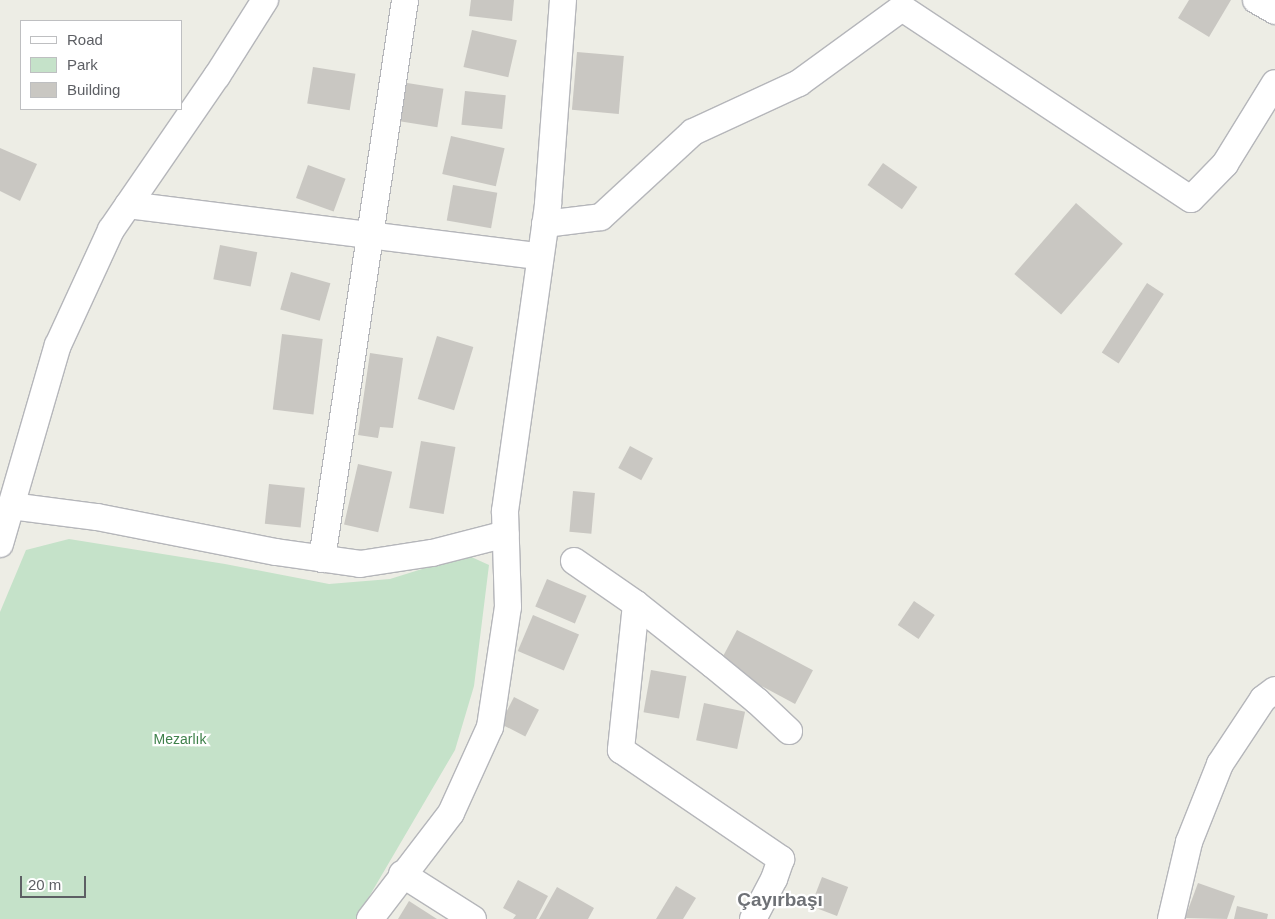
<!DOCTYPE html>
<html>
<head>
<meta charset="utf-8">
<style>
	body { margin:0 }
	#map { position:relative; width:1275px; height:919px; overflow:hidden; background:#edede5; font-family:Arial,sans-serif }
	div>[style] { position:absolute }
	.green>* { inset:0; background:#c5e2c9 }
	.building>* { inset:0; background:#c9c7c2; transform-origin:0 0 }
	.roads { filter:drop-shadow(1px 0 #b5b6ba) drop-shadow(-1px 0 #b5b6ba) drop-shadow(0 1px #b5b6ba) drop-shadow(0 -1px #b5b6ba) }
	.minor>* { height:26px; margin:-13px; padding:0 13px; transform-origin:13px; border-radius:13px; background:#fff }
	span { translate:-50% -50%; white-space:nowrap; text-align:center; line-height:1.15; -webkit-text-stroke:4.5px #fff; paint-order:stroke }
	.park-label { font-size:14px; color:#3f814b }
	.district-label { font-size:19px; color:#6e7176; font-weight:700 }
	.legend { position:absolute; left:20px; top:20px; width:162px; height:90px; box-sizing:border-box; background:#fff; border:1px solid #bebfc1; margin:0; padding:6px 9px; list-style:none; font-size:15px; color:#5d5f64 }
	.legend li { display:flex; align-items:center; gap:10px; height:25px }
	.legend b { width:25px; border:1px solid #bebfc1 }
	.scale { position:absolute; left:20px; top:876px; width:66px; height:22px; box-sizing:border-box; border:2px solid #5d5f64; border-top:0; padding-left:6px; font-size:15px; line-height:18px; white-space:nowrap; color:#5d5f64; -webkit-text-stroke:4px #fff; paint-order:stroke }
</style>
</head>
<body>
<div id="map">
	<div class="green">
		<i style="clip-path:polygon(69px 539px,225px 564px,329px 584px,390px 579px,467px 555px,489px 565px,474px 686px,455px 750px,356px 919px,0 919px,0 612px,26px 550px)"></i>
	</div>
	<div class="building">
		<i style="clip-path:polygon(471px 0,514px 0,512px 21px,469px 16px)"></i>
		<i style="clip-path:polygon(1189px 0,1231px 0,1209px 37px,1178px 18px)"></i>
		<i style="left:472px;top:30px;width:46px;height:38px;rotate:13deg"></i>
		<i style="left:577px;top:52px;width:47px;height:58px;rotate:5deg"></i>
		<i style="left:313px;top:67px;width:43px;height:37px;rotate:9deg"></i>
		<i style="left:401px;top:82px;width:43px;height:39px;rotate:9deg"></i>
		<i style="left:465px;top:91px;width:41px;height:34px;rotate:6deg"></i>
		<i style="left:451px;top:136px;width:55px;height:39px;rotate:13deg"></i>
		<i style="clip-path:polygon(0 148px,37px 164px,20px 201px,0 191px)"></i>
		<i style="left:883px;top:163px;width:42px;height:27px;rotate:35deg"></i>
		<i style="left:308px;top:165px;width:40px;height:35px;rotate:20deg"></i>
		<i style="left:453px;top:185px;width:45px;height:36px;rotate:10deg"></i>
		<i style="left:1076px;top:203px;width:62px;height:94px;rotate:41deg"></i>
		<i style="left:220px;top:245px;width:38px;height:35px;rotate:11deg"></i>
		<i style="left:291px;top:272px;width:41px;height:39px;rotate:16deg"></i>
		<i style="left:1147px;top:283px;width:20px;height:83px;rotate:33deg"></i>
		<i style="left:282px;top:334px;width:41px;height:76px;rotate:7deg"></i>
		<i style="left:437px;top:336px;width:38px;height:66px;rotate:17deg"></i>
		<i style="clip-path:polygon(370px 353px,403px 358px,393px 428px,380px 427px,378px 438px,358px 435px)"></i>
		<i style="left:421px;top:441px;width:35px;height:68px;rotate:10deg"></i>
		<i style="left:630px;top:446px;width:26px;height:25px;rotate:28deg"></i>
		<i style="left:358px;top:464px;width:35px;height:62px;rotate:13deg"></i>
		<i style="left:269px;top:484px;width:36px;height:40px;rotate:6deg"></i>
		<i style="left:573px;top:491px;width:22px;height:41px;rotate:5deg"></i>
		<i style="left:547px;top:579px;width:43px;height:30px;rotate:23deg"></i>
		<i style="left:914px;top:601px;width:25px;height:29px;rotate:34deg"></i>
		<i style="left:533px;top:615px;width:50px;height:39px;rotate:23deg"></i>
		<i style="left:737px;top:630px;width:86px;height:38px;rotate:28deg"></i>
		<i style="left:651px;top:670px;width:36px;height:43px;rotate:10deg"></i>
		<i style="left:514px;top:697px;width:28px;height:30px;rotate:27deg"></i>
		<i style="left:704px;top:703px;width:42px;height:38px;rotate:12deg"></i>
		<i style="left:822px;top:877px;width:28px;height:31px;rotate:21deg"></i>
		<i style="clip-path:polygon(518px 880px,548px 896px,536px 919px,513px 919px,516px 915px,503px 908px)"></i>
		<i style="clip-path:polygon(1198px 883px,1235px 896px,1227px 919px,1185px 918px)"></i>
		<i style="clip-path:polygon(676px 886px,696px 898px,683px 919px,656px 919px)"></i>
		<i style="clip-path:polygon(557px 887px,594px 908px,588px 919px,539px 919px)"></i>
		<i style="clip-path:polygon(409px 901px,437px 919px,398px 919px)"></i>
		<i style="clip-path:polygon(1237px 906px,1268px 914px,1267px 919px,1234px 919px)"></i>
	</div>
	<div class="roads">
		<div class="minor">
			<i style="left:1256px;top:0;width:22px;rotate:30deg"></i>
			<i style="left:128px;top:205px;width:415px;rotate:7.1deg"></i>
			<i style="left:545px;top:224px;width:56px;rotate:-7.1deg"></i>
			<i style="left:601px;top:217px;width:125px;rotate:-42.7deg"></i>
			<i style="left:693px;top:132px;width:117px;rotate:-24.8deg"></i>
			<i style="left:799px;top:83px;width:127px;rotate:-36.1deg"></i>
			<i style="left:902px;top:8px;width:346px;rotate:33.5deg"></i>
			<i style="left:1191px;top:199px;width:49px;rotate:-45.8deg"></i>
			<i style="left:1225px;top:164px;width:95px;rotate:-58.3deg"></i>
			<i style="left:11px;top:506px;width:87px;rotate:7.3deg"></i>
			<i style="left:97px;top:517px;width:182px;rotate:11.1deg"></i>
			<i style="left:276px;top:552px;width:85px;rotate:8.1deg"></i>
			<i style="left:360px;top:564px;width:73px;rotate:-8.7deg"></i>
			<i style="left:432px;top:553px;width:76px;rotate:-14.4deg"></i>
			<i style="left:0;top:544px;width:207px;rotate:-73.8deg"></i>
			<i style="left:58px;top:345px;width:127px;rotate:-65.3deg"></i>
			<i style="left:111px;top:230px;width:187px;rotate:-55.5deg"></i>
			<i style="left:217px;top:76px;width:90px;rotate:-57.7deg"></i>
			<i style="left:322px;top:559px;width:565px;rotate:-81.55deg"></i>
			<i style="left:574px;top:561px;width:75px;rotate:34.7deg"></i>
			<i style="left:636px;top:604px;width:98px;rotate:38.4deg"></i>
			<i style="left:713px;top:665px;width:57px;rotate:39.3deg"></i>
			<i style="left:757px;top:701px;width:44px;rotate:43.2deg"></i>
			<i style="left:636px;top:604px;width:147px;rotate:95.9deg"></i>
			<i style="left:621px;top:750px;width:194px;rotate:34.3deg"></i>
			<i style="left:781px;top:859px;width:21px;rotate:109deg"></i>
			<i style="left:774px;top:879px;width:45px;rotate:117.7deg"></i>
			<i style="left:402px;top:874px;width:84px;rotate:32.4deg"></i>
			<i style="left:370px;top:919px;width:133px;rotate:-52.6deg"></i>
			<i style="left:451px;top:813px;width:94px;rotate:-65.6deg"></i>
			<i style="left:490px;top:727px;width:121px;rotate:-81.5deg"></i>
			<i style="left:508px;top:607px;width:96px;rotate:-91.8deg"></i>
			<i style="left:505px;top:511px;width:310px;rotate:-82deg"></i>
			<i style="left:548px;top:204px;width:205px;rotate:-85.8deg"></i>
			<i style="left:1171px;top:919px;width:79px;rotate:-76.8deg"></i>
			<i style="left:1189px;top:842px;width:84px;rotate:-68.3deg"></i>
			<i style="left:1220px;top:764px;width:78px;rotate:-56.5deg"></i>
			<i style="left:1263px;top:699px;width:15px;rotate:-37deg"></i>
		</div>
	</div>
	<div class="park-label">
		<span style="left:180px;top:739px">Mezarlık</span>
	</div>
	<div class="district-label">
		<span style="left:780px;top:900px">Çayırbaşı</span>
	</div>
	<ul class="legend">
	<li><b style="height:6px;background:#fff"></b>Road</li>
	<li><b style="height:14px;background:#c5e2c9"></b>Park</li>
	<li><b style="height:14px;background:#c9c7c2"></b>Building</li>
	</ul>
	<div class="scale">20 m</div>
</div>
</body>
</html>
